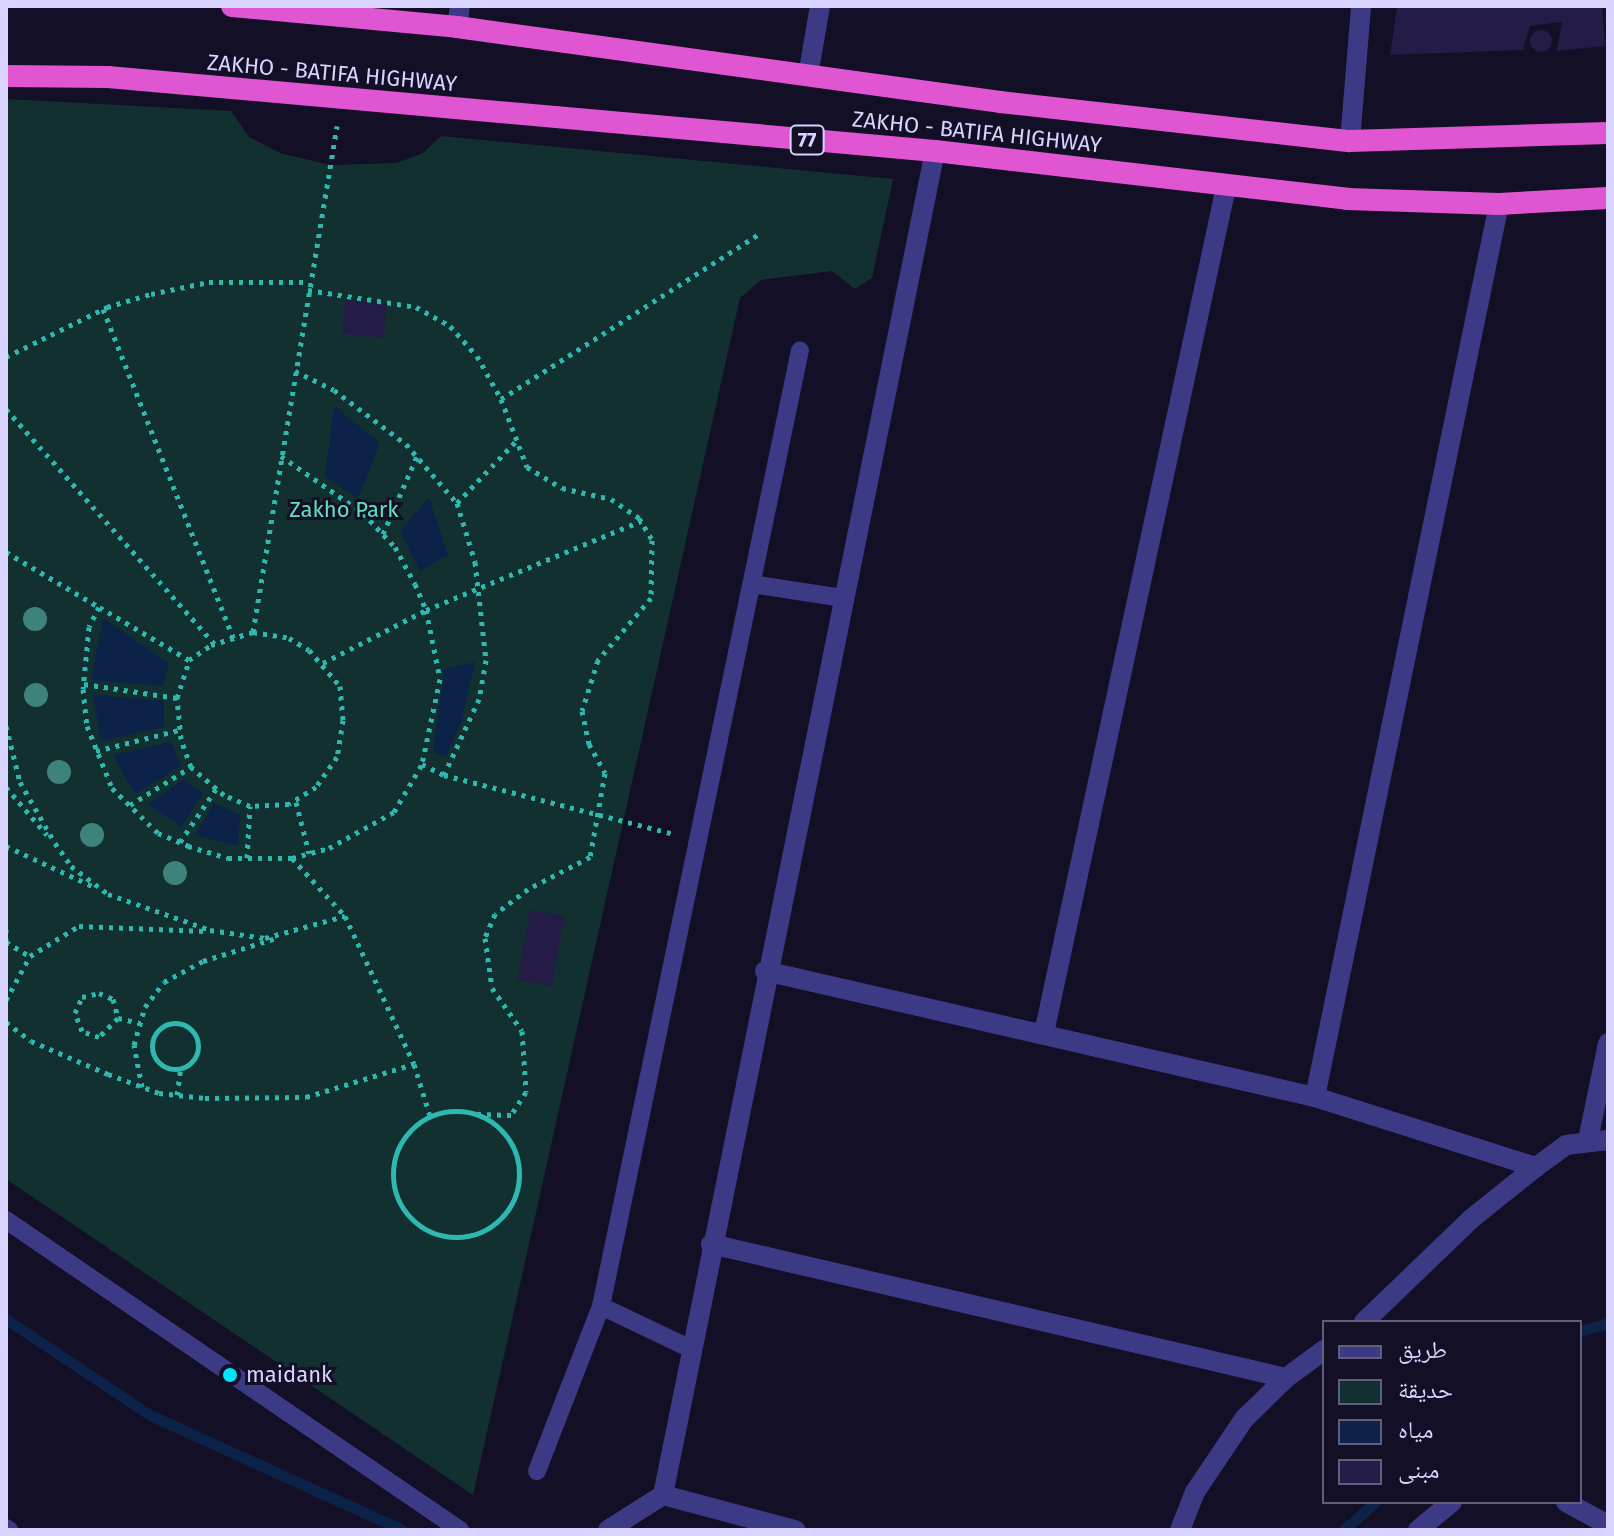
<!DOCTYPE html>
<html>
<head>
<meta charset="utf-8">
<style>
	body { margin:0 }
	#map { position:relative; width:1614px; height:1536px; overflow:hidden; background:#130f26; font-family:"Fira Sans","Noto Naskh Arabic",sans-serif }
	div>[style] { position:absolute }
	.green>* { inset:0; background:#12302f }
	.water>* { inset:0; background:#0c2248 }
	.stream>* { height:11px; margin:-5.5px; padding:0 5.5px; transform-origin:5.5px; border-radius:5.5px; background:#0c2248 }
	.building>* { inset:0; background:#241b47; transform-origin:0 0 }
	.round { border-radius:50% }
	.path>* { height:5px; margin-top:-2.5px; transform-origin:0; background:repeating-linear-gradient(90deg,#2fb8b0 0 4px,transparent 0 10px) }
	.path>.ring { margin:-2.5px; padding:0; box-sizing:content-box; background:none; border:5px solid #2fb8b0; border-radius:50% }
	.service>* { height:18px; margin:-9px; padding:0 9px; transform-origin:9px; border-radius:9px; background:#3d3a85 }
	.minor>* { height:20px; margin:-10px; padding:0 10px; transform-origin:10px; border-radius:10px; background:#3d3a85 }
	.trunk>* { height:22px; margin:-11px; padding:0 11px; transform-origin:11px; border-radius:11px; background:#e055d1 }
	.trees>* { width:24px; height:24px; margin:-12px; border-radius:50%; background:#3d827b }
	.dots>* { width:22px; height:22px; translate:-50% -50%; box-sizing:border-box; border:4px solid #130f26; border-radius:50% }
	span { translate:-50% -50%; white-space:nowrap; text-align:center; line-height:1.15; -webkit-text-stroke:6px #130f26; paint-order:stroke }
	.shield-label span { padding:2px 6px; background:#130f26; border:2px solid; border-radius:6px; -webkit-text-stroke-width:0 }
	.shield-label { font-size:20px; color:#d9d4ff; font-weight:700 }
	.street-label { font-size:22px; color:#d9d4ff }
	.park-label { font-size:22px; color:#5fe0c0 }
	.poi-label { font-size:22px; color:#d9d4ff }
	.left { translate:0 -50%; text-align:left }
	.frame { position:absolute; inset:0; border:8px solid #d9d4ff; pointer-events:none }
	.legend { position:absolute; left:1322px; top:1320px; width:260px; height:184px; box-sizing:border-box; background:#130f26; border:2px solid #625e7d; margin:0; padding:10px 14px; list-style:none; font-size:24px; color:#d9d4ff }
	.legend li { display:flex; align-items:center; gap:16px; height:40px }
	.legend b { width:40px; border:2px solid #625e7d }
</style>
</head>
<body>
<div id="map">
	<div class="green">
		<i style="clip-path:polygon(6px 99px,231px 111px,249px 137px,280px 153px,330px 165px,397px 163px,423px 153px,441px 136px,893px 179px,872px 278px,855px 289px,832px 271px,761px 280px,740px 298px,473px 1495px,6px 1179px)"></i>
	</div>
	<div class="water">
		<i style="clip-path:polygon(334px 406px,380px 443px,358px 499px,325px 476px)"></i>
		<i style="clip-path:polygon(429px 497px,448px 555px,420px 571px,400px 531px)"></i>
		<i style="clip-path:polygon(103px 618px,169px 663px,163px 686px,91px 680px)"></i>
		<i style="clip-path:polygon(475px 662px,461px 723px,446px 756px,440px 755px,433px 751px,444px 669px)"></i>
		<i style="clip-path:polygon(93px 695px,164px 701px,164px 727px,101px 741px)"></i>
		<i style="clip-path:polygon(171px 742px,181px 766px,135px 794px,113px 755px)"></i>
		<i style="clip-path:polygon(184px 779px,203px 794px,181px 827px,148px 804px)"></i>
		<i style="clip-path:polygon(214px 803px,240px 815px,238px 846px,195px 835px)"></i>
	</div>
	<div class="stream">
		<i style="left:6px;top:1319px;width:173px;rotate:33.7deg"></i>
		<i style="left:150px;top:1415px;width:277px;rotate:24.5deg"></i>
		<i style="left:1580px;top:1331px;width:29px;rotate:-16deg"></i>
		<i style="left:1344px;top:1530px;width:42px;rotate:-42.1deg"></i>
	</div>
	<div class="building">
		<i style="clip-path:polygon(1397px 6px,1602px 6px,1605px 46px,1557px 51px,1562px 22px,1530px 26px,1523px 50px,1390px 55px)"></i>
		<i class="round" style="left:1530px;top:30px;width:22px;height:22px"></i>
		<i style="left:345px;top:300px;width:42px;height:34px;rotate:5deg"></i>
		<i style="left:530px;top:910px;width:35px;height:71px;rotate:10deg"></i>
	</div>
	<div class="path">
		<i style="left:308px;top:290px;width:109px;rotate:8.9deg"></i>
		<i style="left:416px;top:307px;width:39px;rotate:29deg"></i>
		<i style="left:450px;top:326px;width:40px;rotate:48deg"></i>
		<i style="left:477px;top:356px;width:49px;rotate:60.8deg"></i>
		<i style="left:501px;top:399px;width:73px;rotate:69.1deg"></i>
		<i style="left:527px;top:467px;width:41px;rotate:31deg"></i>
		<i style="left:562px;top:488px;width:50px;rotate:12.7deg"></i>
		<i style="left:611px;top:499px;width:34px;rotate:34deg"></i>
		<i style="left:639px;top:518px;width:26px;rotate:59deg"></i>
		<i style="left:652px;top:540px;width:58px;rotate:91deg"></i>
		<i style="left:651px;top:598px;width:82px;rotate:130.5deg"></i>
		<i style="left:598px;top:660px;width:53px;rotate:107.4deg"></i>
		<i style="left:582px;top:711px;width:34px;rotate:78deg"></i>
		<i style="left:589px;top:744px;width:33px;rotate:61deg"></i>
		<i style="left:605px;top:773px;width:85px;rotate:100.1deg"></i>
		<i style="left:590px;top:857px;width:70px;rotate:152.7deg"></i>
		<i style="left:528px;top:889px;width:41px;rotate:142.9deg"></i>
		<i style="left:495px;top:914px;width:26px;rotate:113deg"></i>
		<i style="left:485px;top:938px;width:50px;rotate:82deg"></i>
		<i style="left:492px;top:988px;width:52px;rotate:55.1deg"></i>
		<i style="left:522px;top:1031px;width:61px;rotate:86.2deg"></i>
		<i style="left:526px;top:1092px;width:27px;rotate:123deg"></i>
		<i style="left:511px;top:1115px;width:38px;rotate:-178deg"></i>
		<i style="left:103px;top:309px;width:354px;rotate:68.4deg"></i>
		<i style="left:6px;top:357px;width:113px;rotate:-26.3deg"></i>
		<i style="left:107px;top:307px;width:46px;rotate:-16.5deg"></i>
		<i style="left:151px;top:294px;width:59px;rotate:-11.7deg"></i>
		<i style="left:209px;top:282px;width:100px"></i>
		<i style="left:295px;top:371px;width:43px;rotate:26deg"></i>
		<i style="left:334px;top:390px;width:90px;rotate:36.9deg"></i>
		<i style="left:406px;top:444px;width:78px;rotate:49.2deg"></i>
		<i style="left:457px;top:503px;width:62px;rotate:73deg"></i>
		<i style="left:475px;top:562px;width:99px;rotate:83.6deg"></i>
		<i style="left:486px;top:660px;width:40px;rotate:100deg"></i>
		<i style="left:479px;top:699px;width:84px;rotate:114.7deg"></i>
		<i style="left:501px;top:399px;width:306px;rotate:-32.6deg"></i>
		<i style="left:6px;top:409px;width:314px;rotate:48.4deg"></i>
		<i style="left:281px;top:456px;width:100px;rotate:34.8deg"></i>
		<i style="left:363px;top:513px;width:47px;rotate:46.7deg"></i>
		<i style="left:395px;top:547px;width:42px;rotate:61.6deg"></i>
		<i style="left:415px;top:584px;width:28px;rotate:67deg"></i>
		<i style="left:426px;top:610px;width:70px;rotate:78.5deg"></i>
		<i style="left:440px;top:679px;width:87px;rotate:102deg"></i>
		<i style="left:457px;top:503px;width:84px;rotate:-46.4deg"></i>
		<i style="left:383px;top:534px;width:85px;rotate:-66.4deg"></i>
		<i style="left:6px;top:552px;width:108px;rotate:30.6deg"></i>
		<i style="left:253px;top:632px;width:36px;rotate:9deg"></i>
		<i style="left:289px;top:638px;width:23px;rotate:31deg"></i>
		<i style="left:309px;top:650px;width:48px;rotate:49.3deg"></i>
		<i style="left:340px;top:686px;width:34px;rotate:85deg"></i>
		<i style="left:343px;top:720px;width:37px;rotate:99deg"></i>
		<i style="left:337px;top:757px;width:37px;rotate:125deg"></i>
		<i style="left:316px;top:787px;width:32px;rotate:148deg"></i>
		<i style="left:289px;top:804px;width:39px;rotate:177deg"></i>
		<i style="left:250px;top:806px;width:28px;rotate:-157deg"></i>
		<i style="left:224px;top:795px;width:43px;rotate:-139.7deg"></i>
		<i style="left:191px;top:767px;width:30px;rotate:-110deg"></i>
		<i style="left:181px;top:739px;width:41px;rotate:-95.6deg"></i>
		<i style="left:177px;top:698px;width:40px;rotate:-72deg"></i>
		<i style="left:189px;top:660px;width:27px;rotate:-34deg"></i>
		<i style="left:211px;top:645px;width:44px;rotate:-17.2deg"></i>
		<i style="left:253px;top:632px;width:513px;rotate:-80.57deg"></i>
		<i style="left:189px;top:660px;width:104px;rotate:-149.5deg"></i>
		<i style="left:99px;top:607px;width:22px;rotate:117deg"></i>
		<i style="left:89px;top:627px;width:62px;rotate:95.5deg"></i>
		<i style="left:83px;top:689px;width:37px;rotate:84deg"></i>
		<i style="left:87px;top:726px;width:67px;rotate:68deg"></i>
		<i style="left:112px;top:788px;width:64px;rotate:44.4deg"></i>
		<i style="left:158px;top:833px;width:33px;rotate:23deg"></i>
		<i style="left:188px;top:846px;width:42px;rotate:16.7deg"></i>
		<i style="left:228px;top:858px;width:64px"></i>
		<i style="left:292px;top:858px;width:38px;rotate:-15deg"></i>
		<i style="left:329px;top:848px;width:74px;rotate:-29deg"></i>
		<i style="left:394px;top:812px;width:56px;rotate:-59.7deg"></i>
		<i style="left:422px;top:764px;width:25px;rotate:27deg"></i>
		<i style="left:444px;top:775px;width:236px;rotate:14.4deg"></i>
		<i style="left:323px;top:663px;width:116px;rotate:-27.2deg"></i>
		<i style="left:426px;top:610px;width:233px;rotate:-22.5deg"></i>
		<i style="left:84px;top:684px;width:94px;rotate:8.6deg"></i>
		<i style="left:6px;top:726px;width:58px;rotate:76deg"></i>
		<i style="left:20px;top:782px;width:70px;rotate:60.2deg"></i>
		<i style="left:55px;top:843px;width:28px;rotate:55deg"></i>
		<i style="left:71px;top:866px;width:46px;rotate:37.1deg"></i>
		<i style="left:108px;top:894px;width:108px;rotate:19.4deg"></i>
		<i style="left:210px;top:930px;width:56px;rotate:8.3deg"></i>
		<i style="left:265px;top:938px;width:83px;rotate:-15.4deg"></i>
		<i style="left:96px;top:751px;width:86px;rotate:-14.2deg"></i>
		<i style="left:6px;top:787px;width:63px;rotate:49.5deg"></i>
		<i style="left:296px;top:802px;width:53px;rotate:75.7deg"></i>
		<i style="left:130px;top:805px;width:72px;rotate:-31.9deg"></i>
		<i style="left:180px;top:842px;width:64px;rotate:-55.8deg"></i>
		<i style="left:6px;top:846px;width:95px;rotate:24.9deg"></i>
		<i style="left:247px;top:858px;width:52px;rotate:-86.7deg"></i>
		<i style="left:292px;top:858px;width:79px;rotate:47.6deg"></i>
		<i style="left:345px;top:916px;width:163px;rotate:65deg"></i>
		<i style="left:414px;top:1064px;width:54px;rotate:72.9deg"></i>
		<i style="left:6px;top:929px;width:13px;rotate:90deg"></i>
		<i style="left:6px;top:942px;width:27px;rotate:31deg"></i>
		<i style="left:6px;top:1000px;width:50px;rotate:-61.4deg"></i>
		<i style="left:30px;top:956px;width:57px;rotate:-31.5deg"></i>
		<i style="left:79px;top:926px;width:126px;rotate:2.3deg"></i>
		<i style="left:118px;top:1018px;width:27px;rotate:135deg"></i>
		<i style="left:99px;top:1037px;width:18px;rotate:-161deg"></i>
		<i style="left:82px;top:1031px;width:19px;rotate:-111deg"></i>
		<i style="left:75px;top:1013px;width:17px;rotate:-66deg"></i>
		<i style="left:82px;top:997px;width:17px;rotate:-13deg"></i>
		<i style="left:99px;top:993px;width:15px;rotate:23deg"></i>
		<i style="left:113px;top:999px;width:20px;rotate:75deg"></i>
		<i style="left:118px;top:1018px;width:23px;rotate:13deg"></i>
		<i style="left:6px;top:1022px;width:31px;rotate:37deg"></i>
		<i style="left:31px;top:1041px;width:84px;rotate:23.2deg"></i>
		<i style="left:108px;top:1074px;width:54px;rotate:20.4deg"></i>
		<i style="left:159px;top:1093px;width:46px;rotate:6.2deg"></i>
		<i style="left:205px;top:1098px;width:101px;rotate:-0.6deg"></i>
		<i style="left:306px;top:1097px;width:113px;rotate:-17deg"></i>
		<i class="ring" style="left:152px;top:1023px;width:41px;height:41px"></i>
		<i style="left:142px;top:1087px;width:43px;rotate:-100.8deg"></i>
		<i style="left:134px;top:1045px;width:40px;rotate:-74deg"></i>
		<i style="left:145px;top:1007px;width:31px;rotate:-53deg"></i>
		<i style="left:164px;top:982px;width:44px;rotate:-28.3deg"></i>
		<i style="left:203px;top:961px;width:77px;rotate:-17.5deg"></i>
		<i style="left:177px;top:1095px;width:28px;rotate:-82deg"></i>
		<i class="ring" style="left:393px;top:1111px;width:121px;height:121px"></i>
	</div>
	<div class="service">
		<i style="left:752px;top:584px;width:91px;rotate:8.8deg"></i>
		<i style="left:6px;top:1220px;width:550px;rotate:34.33deg"></i>
		<i style="left:601px;top:1306px;width:100px;rotate:25.5deg"></i>
		<i style="left:537px;top:1471px;width:177px;rotate:-68.8deg"></i>
		<i style="left:601px;top:1306px;width:976px;rotate:-78.24deg"></i>
		<i style="left:6px;top:1528px;width:4px;rotate:34deg"></i>
	</div>
	<div class="minor">
		<i style="left:457px;top:27px;width:21px;rotate:-82deg"></i>
		<i style="left:808px;top:76px;width:71px;rotate:-80.3deg"></i>
		<i style="left:1350px;top:141px;width:135px;rotate:-85.3deg"></i>
		<i style="left:765px;top:971px;width:564px;rotate:12.9deg"></i>
		<i style="left:1315px;top:1097px;width:232px;rotate:17.6deg"></i>
		<i style="left:1536px;top:1167px;width:37px;rotate:-36deg"></i>
		<i style="left:1566px;top:1145px;width:42px;rotate:-6.8deg"></i>
		<i style="left:1044px;top:1033px;width:865px;rotate:-77.86deg"></i>
		<i style="left:1315px;top:1097px;width:912px;rotate:-78.36deg"></i>
		<i style="left:1588px;top:1140px;width:99px;rotate:-78.3deg"></i>
		<i style="left:711px;top:1244px;width:590px;rotate:13.12deg"></i>
		<i style="left:1364px;top:1322px;width:149px;rotate:-43.9deg"></i>
		<i style="left:1471px;top:1219px;width:83px;rotate:-38.7deg"></i>
		<i style="left:663px;top:1495px;width:137px;rotate:14.9deg"></i>
		<i style="left:1566px;top:1502px;width:48px;rotate:28.7deg"></i>
		<i style="left:608px;top:1530px;width:65px;rotate:-32.5deg"></i>
		<i style="left:663px;top:1495px;width:1371px;rotate:-78.56deg"></i>
		<i style="left:1180px;top:1530px;width:41px;rotate:-68.5deg"></i>
		<i style="left:1195px;top:1492px;width:88px;rotate:-56.1deg"></i>
		<i style="left:1244px;top:1419px;width:59px;rotate:-44.3deg"></i>
		<i style="left:1286px;top:1378px;width:47px;rotate:-36.4deg"></i>
		<i style="left:1418px;top:1530px;width:44px;rotate:-39.5deg"></i>
	</div>
	<div class="trunk">
		<i style="left:232px;top:6px;width:226px;rotate:5.3deg"></i>
		<i style="left:457px;top:27px;width:548px;rotate:7.86deg"></i>
		<i style="left:1000px;top:102px;width:352px;rotate:6.4deg"></i>
		<i style="left:1350px;top:141px;width:258px;rotate:-1.8deg"></i>
		<i style="left:6px;top:76px;width:102px;rotate:0.6deg"></i>
		<i style="left:108px;top:77px;width:830px;rotate:5.11deg"></i>
		<i style="left:935px;top:151px;width:415px;rotate:6.6deg"></i>
		<i style="left:1347px;top:199px;width:152px;rotate:1.9deg"></i>
		<i style="left:1499px;top:204px;width:109px;rotate:-3.2deg"></i>
	</div>
	<div class="trees">
		<i style="left:35px;top:619px"></i>
		<i style="left:36px;top:695px"></i>
		<i style="left:59px;top:772px"></i>
		<i style="left:92px;top:835px"></i>
		<i style="left:175px;top:873px"></i>
	</div>
	<div class="dots">
		<i style="left:230px;top:1375px;background:#00e5ff"></i>
	</div>
	<div class="shield-label">
		<span style="left:807px;top:140px">77</span>
	</div>
	<div class="street-label">
		<span style="left:332px;top:73px;rotate:5deg">ZAKHO - BATIFA HIGHWAY</span>
		<span style="left:977px;top:132px;rotate:6deg">ZAKHO - BATIFA HIGHWAY</span>
	</div>
	<div class="park-label">
		<span style="left:344px;top:510px">Zakho Park</span>
	</div>
	<div class="poi-label">
		<span class="left" style="left:246px;top:1375px">maidank</span>
	</div>
	<div class="frame"></div>
	<ul class="legend">
	<li><b style="height:10px;background:#3d3a85"></b>طريق</li>
	<li><b style="height:22px;background:#12302f"></b>حديقة</li>
	<li><b style="height:22px;background:#0c2248"></b>مياه</li>
	<li><b style="height:22px;background:#241b47"></b>مبنى</li>
	</ul>
</div>
</body>
</html>
